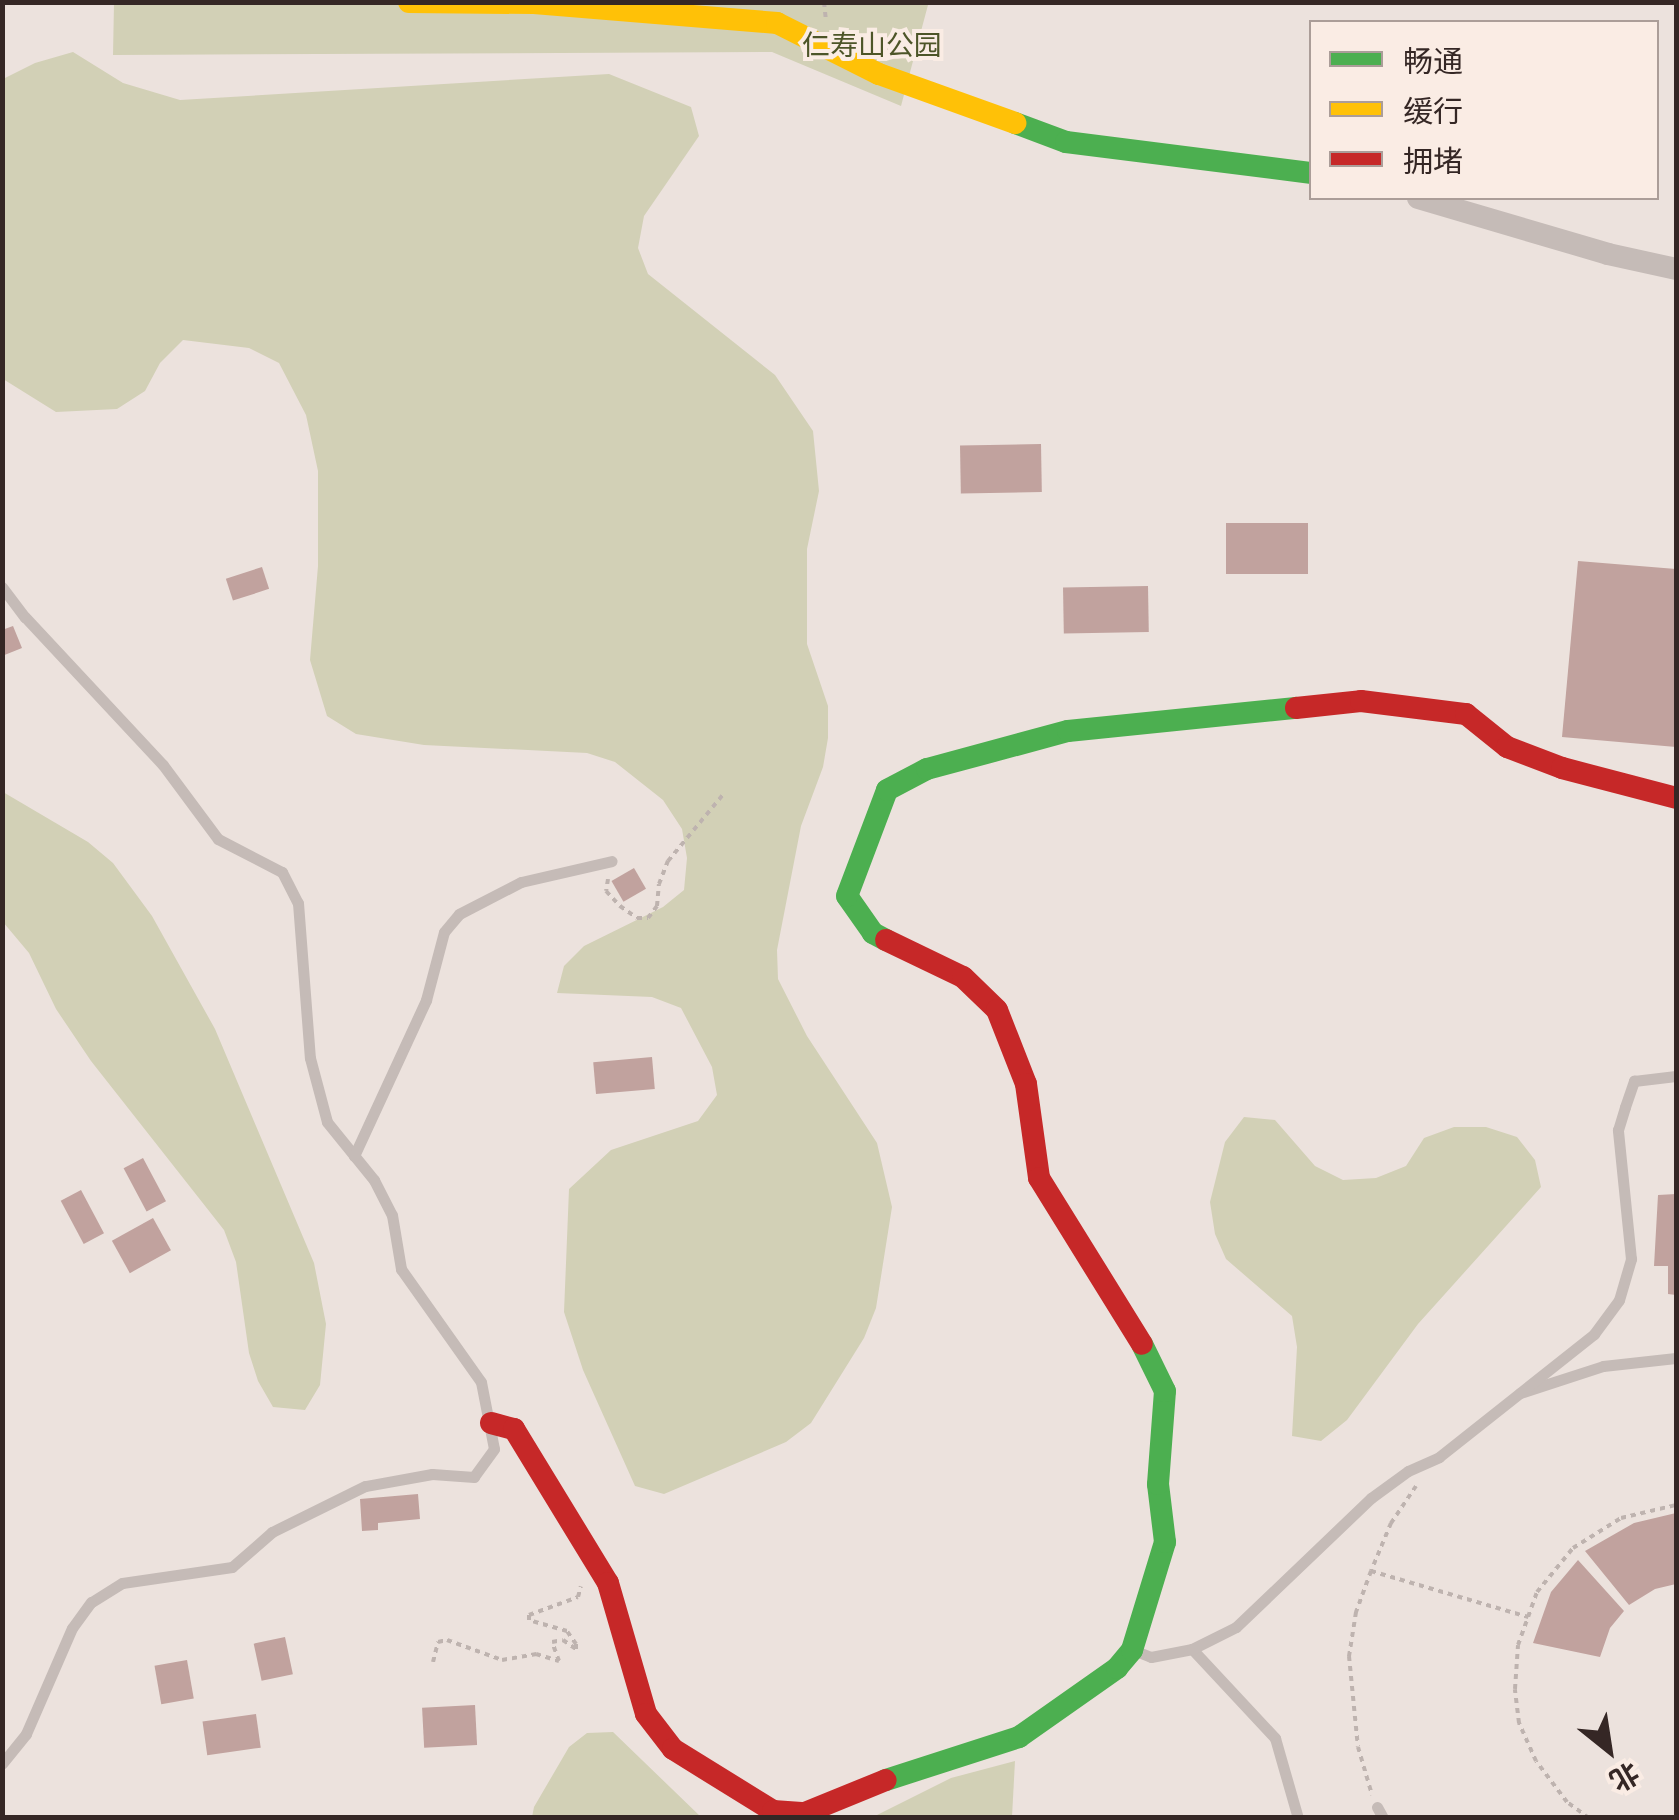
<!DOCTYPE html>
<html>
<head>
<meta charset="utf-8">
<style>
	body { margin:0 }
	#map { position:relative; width:1679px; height:1820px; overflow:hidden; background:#ece2dd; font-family:Roboto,"Noto Sans SC",sans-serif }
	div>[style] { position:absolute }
	.green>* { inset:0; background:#d2d0b6 }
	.building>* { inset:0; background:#c1a29e; transform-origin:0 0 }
	.path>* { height:4px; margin-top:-2px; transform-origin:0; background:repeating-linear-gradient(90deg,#beb3af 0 5px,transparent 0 10px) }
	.lane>* { height:11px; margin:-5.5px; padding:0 5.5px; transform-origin:5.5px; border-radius:5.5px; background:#c5bbb7 }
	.street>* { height:22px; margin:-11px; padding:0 11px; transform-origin:11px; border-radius:11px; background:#c5bbb7 }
	.fast>* { height:22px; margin:-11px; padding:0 11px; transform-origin:11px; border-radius:11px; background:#4caf50 }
	.slow>* { height:22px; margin:-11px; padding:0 11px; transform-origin:11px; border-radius:11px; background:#ffc107 }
	.jam>* { height:22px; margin:-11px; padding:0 11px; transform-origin:11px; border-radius:11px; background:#c62828 }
	span { translate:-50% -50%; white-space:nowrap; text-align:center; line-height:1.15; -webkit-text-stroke:8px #faece4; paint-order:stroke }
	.park-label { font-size:28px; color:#4d5528 }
	.frame { position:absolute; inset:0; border:5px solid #352725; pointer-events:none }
	.legend { position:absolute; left:1309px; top:20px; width:350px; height:180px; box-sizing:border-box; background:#faece4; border:2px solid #ab9d98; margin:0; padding:12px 18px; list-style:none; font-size:30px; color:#352725 }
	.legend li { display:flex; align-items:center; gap:20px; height:50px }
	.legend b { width:50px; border:2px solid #ab9d98 }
	.north { position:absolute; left:1559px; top:1700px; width:100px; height:100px; -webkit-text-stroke:8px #faece4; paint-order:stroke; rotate:150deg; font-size:28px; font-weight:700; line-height:40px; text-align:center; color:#352725 }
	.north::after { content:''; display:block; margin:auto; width:35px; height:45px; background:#352725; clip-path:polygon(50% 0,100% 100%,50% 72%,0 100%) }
</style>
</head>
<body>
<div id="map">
	<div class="green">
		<i style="clip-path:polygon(114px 3px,941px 3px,928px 5px,901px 106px,772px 52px,113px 55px)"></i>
		<i style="clip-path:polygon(73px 52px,123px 83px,180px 100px,609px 74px,691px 107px,699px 136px,644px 216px,638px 248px,648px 274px,775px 375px,813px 431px,819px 491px,807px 549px,807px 644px,828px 706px,828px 738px,823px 767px,801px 826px,777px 950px,778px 979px,807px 1036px,877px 1143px,892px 1207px,876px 1308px,864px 1338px,811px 1423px,786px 1442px,664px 1494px,635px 1486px,583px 1370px,564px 1312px,569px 1189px,611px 1150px,698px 1121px,717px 1095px,712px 1067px,681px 1008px,652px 997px,557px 993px,564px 966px,584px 946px,663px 907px,684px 890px,687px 858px,682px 829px,663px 800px,615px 762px,587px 753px,424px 745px,356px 734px,327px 716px,310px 660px,318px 566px,318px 471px,306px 415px,279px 363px,249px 348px,183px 340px,160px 363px,145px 391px,117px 409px,56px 412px,3px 379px,3px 79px,35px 63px)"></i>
		<i style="clip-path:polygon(3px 792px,88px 842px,113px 863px,152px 916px,215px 1029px,314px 1263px,326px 1324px,320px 1385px,305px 1410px,273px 1407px,258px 1381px,249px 1353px,236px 1262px,224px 1230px,91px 1061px,56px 1009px,29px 953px,3px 922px)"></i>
		<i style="clip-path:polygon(1244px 1117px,1275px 1120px,1315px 1166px,1343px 1180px,1376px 1178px,1406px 1166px,1424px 1138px,1454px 1127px,1486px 1127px,1517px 1137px,1535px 1160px,1541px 1187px,1418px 1324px,1347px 1420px,1321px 1441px,1292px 1436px,1297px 1347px,1292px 1316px,1226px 1259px,1215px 1234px,1210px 1202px,1225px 1142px)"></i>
		<i style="clip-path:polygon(613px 1732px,701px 1817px,703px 1817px,532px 1817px,534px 1807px,569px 1747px,587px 1733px)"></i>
		<i style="clip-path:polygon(1015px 1761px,1012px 1817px,873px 1817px,951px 1778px)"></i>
	</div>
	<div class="building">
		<i style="left:1041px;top:444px;width:48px;height:81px;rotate:89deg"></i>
		<i style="left:1308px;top:523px;width:51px;height:82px;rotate:90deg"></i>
		<i style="clip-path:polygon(1578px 561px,1676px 569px,1676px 747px,1562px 737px)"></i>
		<i style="left:262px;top:567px;width:23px;height:38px;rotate:72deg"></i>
		<i style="left:1148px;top:586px;width:46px;height:85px;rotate:89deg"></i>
		<i style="clip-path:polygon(13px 626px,22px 648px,2px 656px,2px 630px)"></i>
		<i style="left:634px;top:868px;width:24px;height:26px;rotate:60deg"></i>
		<i style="left:652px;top:1057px;width:32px;height:59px;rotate:85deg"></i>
		<i style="left:143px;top:1158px;width:49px;height:22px;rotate:62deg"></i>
		<i style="left:81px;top:1190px;width:49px;height:23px;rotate:62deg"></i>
		<i style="clip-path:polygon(1676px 1194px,1676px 1295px,1668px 1294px,1668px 1266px,1654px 1266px,1658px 1195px)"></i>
		<i style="left:153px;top:1218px;width:37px;height:47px;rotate:61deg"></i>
		<i style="clip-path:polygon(418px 1494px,420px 1519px,378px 1523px,378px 1530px,362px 1531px,360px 1499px)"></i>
		<i style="clip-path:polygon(1676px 1513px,1676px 1584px,1655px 1589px,1629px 1605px,1585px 1551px,1634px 1523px)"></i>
		<i style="clip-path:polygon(1578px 1560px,1624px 1611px,1610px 1628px,1600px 1657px,1533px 1643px,1551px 1592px)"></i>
		<i style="left:285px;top:1637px;width:38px;height:32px;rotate:78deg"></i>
		<i style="left:187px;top:1660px;width:39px;height:33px;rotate:80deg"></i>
		<i style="left:475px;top:1705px;width:40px;height:53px;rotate:87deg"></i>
		<i style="left:256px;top:1714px;width:34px;height:54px;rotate:82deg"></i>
	</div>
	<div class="path">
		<i style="left:824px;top:2px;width:18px;rotate:84deg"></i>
		<i style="left:608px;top:879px;width:12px;rotate:99deg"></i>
		<i style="left:606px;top:891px;width:21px;rotate:47deg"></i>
		<i style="left:620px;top:906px;width:21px;rotate:35deg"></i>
		<i style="left:637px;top:918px;width:11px"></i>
		<i style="left:648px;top:918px;width:15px;rotate:-53deg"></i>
		<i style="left:657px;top:906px;width:22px;rotate:-85deg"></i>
		<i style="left:659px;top:884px;width:25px;rotate:-69deg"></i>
		<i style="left:668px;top:861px;width:89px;rotate:-50.4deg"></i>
		<i style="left:1416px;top:1486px;width:45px;rotate:124deg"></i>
		<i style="left:1391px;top:1523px;width:52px;rotate:112.6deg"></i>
		<i style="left:1371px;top:1571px;width:164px;rotate:16.3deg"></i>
		<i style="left:1371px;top:1571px;width:44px;rotate:110.1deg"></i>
		<i style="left:1356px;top:1612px;width:45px;rotate:99deg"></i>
		<i style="left:1349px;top:1656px;width:91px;rotate:84.4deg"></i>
		<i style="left:1358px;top:1747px;width:50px;rotate:73.7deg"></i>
		<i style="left:433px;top:1662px;width:21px;rotate:-76deg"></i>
		<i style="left:438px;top:1642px;width:9px;rotate:-13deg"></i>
		<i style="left:447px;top:1640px;width:59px;rotate:20deg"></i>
		<i style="left:502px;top:1660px;width:35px;rotate:-10deg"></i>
		<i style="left:536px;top:1654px;width:24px;rotate:17deg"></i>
		<i style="left:559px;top:1661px;width:20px;rotate:-110deg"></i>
		<i style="left:552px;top:1642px;width:11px;rotate:-10deg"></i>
		<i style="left:563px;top:1640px;width:16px;rotate:35deg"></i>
		<i style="left:576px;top:1649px;width:5px;rotate:-90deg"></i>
		<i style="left:576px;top:1644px;width:16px;rotate:-125deg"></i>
		<i style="left:567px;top:1631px;width:40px;rotate:-164deg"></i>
		<i style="left:529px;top:1620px;width:5px;rotate:-90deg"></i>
		<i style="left:529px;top:1615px;width:52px;rotate:-20.2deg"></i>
		<i style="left:578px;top:1597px;width:11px;rotate:-75deg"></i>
		<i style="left:1589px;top:1818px;width:27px;rotate:-144deg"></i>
		<i style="left:1567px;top:1802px;width:51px;rotate:-127.1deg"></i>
		<i style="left:1536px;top:1761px;width:42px;rotate:-114.1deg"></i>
		<i style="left:1519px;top:1723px;width:34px;rotate:-97deg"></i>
		<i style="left:1515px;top:1689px;width:44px;rotate:-86.1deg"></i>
		<i style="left:1518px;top:1645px;width:56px;rotate:-70.3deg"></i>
		<i style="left:1537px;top:1592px;width:57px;rotate:-50.7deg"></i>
		<i style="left:1573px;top:1548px;width:57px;rotate:-32deg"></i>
		<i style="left:1621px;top:1518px;width:57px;rotate:-13.3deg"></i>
	</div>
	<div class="lane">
		<i style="left:2px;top:587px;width:38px;rotate:53deg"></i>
		<i style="left:25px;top:617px;width:202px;rotate:47deg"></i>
		<i style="left:163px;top:765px;width:92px;rotate:53.4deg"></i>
		<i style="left:218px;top:839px;width:72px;rotate:27.3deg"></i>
		<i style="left:282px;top:872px;width:35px;rotate:63deg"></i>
		<i style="left:298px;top:903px;width:155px;rotate:85.6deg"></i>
		<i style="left:310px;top:1058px;width:66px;rotate:75.1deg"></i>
		<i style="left:327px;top:1122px;width:75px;rotate:51deg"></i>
		<i style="left:374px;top:1180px;width:39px;rotate:63deg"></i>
		<i style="left:392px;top:1215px;width:55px;rotate:80.5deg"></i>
		<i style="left:401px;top:1269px;width:138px;rotate:54.7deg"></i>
		<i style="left:481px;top:1382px;width:68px;rotate:79deg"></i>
		<i style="left:494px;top:1449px;width:34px;rotate:126deg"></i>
		<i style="left:474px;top:1477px;width:42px;rotate:-175.9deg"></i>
		<i style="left:432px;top:1474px;width:68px;rotate:169.8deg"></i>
		<i style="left:365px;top:1486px;width:104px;rotate:153.7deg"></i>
		<i style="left:272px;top:1532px;width:53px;rotate:138.8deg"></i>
		<i style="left:232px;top:1567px;width:111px;rotate:171.7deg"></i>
		<i style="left:122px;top:1583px;width:36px;rotate:148deg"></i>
		<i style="left:91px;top:1602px;width:32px;rotate:126deg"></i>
		<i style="left:72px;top:1628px;width:116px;rotate:113.5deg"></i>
		<i style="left:26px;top:1734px;width:38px;rotate:129deg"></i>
		<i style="left:354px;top:1156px;width:172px;rotate:-65.2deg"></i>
		<i style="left:426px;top:1000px;width:70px;rotate:-75.2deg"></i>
		<i style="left:444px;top:932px;width:23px;rotate:-50deg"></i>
		<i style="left:459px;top:914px;width:70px;rotate:-27.3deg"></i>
		<i style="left:521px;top:882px;width:93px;rotate:-13deg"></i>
		<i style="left:1520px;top:1393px;width:87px;rotate:-18deg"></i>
		<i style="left:1603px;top:1366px;width:73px;rotate:-6.3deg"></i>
		<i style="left:1192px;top:1649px;width:122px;rotate:47deg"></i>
		<i style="left:1275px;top:1738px;width:83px;rotate:74deg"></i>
		<i style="left:1136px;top:1651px;width:16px;rotate:22deg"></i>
		<i style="left:1151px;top:1657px;width:42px;rotate:-11deg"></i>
		<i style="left:1192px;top:1649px;width:49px;rotate:-26.6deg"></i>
		<i style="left:1236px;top:1627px;width:187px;rotate:-43.7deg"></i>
		<i style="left:1371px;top:1498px;width:46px;rotate:-36.1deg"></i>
		<i style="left:1408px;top:1471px;width:34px;rotate:-24deg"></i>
		<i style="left:1439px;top:1457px;width:198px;rotate:-38.4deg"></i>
		<i style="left:1594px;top:1334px;width:42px;rotate:-53.7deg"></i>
		<i style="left:1619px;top:1300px;width:43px;rotate:-73.7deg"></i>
		<i style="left:1631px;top:1259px;width:130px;rotate:-95.8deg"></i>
		<i style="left:1618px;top:1130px;width:24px;rotate:-73deg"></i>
		<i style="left:1625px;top:1107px;width:28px;rotate:-71deg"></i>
		<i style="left:1634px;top:1081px;width:42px;rotate:-6.8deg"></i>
		<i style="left:1377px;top:1807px;width:13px;rotate:61deg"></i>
	</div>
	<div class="street">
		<i style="left:1418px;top:198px;width:198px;rotate:16.4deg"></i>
		<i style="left:1608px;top:254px;width:70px;rotate:12.4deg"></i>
	</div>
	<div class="fast">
		<i style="left:1015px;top:123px;width:54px;rotate:20.4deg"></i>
		<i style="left:1066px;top:142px;width:248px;rotate:7.2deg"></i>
		<i style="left:886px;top:940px;width:15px;rotate:-152deg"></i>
		<i style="left:873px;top:933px;width:45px;rotate:-125.1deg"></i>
		<i style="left:847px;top:896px;width:113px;rotate:-69.3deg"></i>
		<i style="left:887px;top:790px;width:45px;rotate:-27.7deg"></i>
		<i style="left:927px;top:769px;width:146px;rotate:-15.1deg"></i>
		<i style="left:1068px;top:731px;width:229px;rotate:-5.8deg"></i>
		<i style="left:886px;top:1780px;width:140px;rotate:-17.9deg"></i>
		<i style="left:1019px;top:1737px;width:120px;rotate:-35.1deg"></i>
		<i style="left:1117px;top:1668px;width:23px;rotate:-50deg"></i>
		<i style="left:1132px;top:1650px;width:113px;rotate:-73deg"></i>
		<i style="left:1165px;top:1542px;width:58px;rotate:-96.9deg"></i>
		<i style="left:1158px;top:1484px;width:93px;rotate:-85.7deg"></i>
		<i style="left:1165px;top:1391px;width:52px;rotate:-116.1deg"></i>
	</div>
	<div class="slow">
		<i style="left:409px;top:2px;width:125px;rotate:0.5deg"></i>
		<i style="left:534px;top:3px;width:244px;rotate:4.7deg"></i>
		<i style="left:777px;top:23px;width:114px;rotate:26.6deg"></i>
		<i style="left:879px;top:74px;width:145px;rotate:19.8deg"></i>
	</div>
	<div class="jam">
		<i style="left:1296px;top:708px;width:65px;rotate:-6.1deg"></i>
		<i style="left:1361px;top:701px;width:106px;rotate:7.1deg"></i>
		<i style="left:1466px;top:714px;width:53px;rotate:38.8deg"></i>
		<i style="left:1507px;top:747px;width:59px;rotate:20.9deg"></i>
		<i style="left:1562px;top:768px;width:118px;rotate:14.7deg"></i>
		<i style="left:886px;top:940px;width:85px;rotate:25.7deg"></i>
		<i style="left:963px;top:977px;width:47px;rotate:44.1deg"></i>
		<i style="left:997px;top:1010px;width:79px;rotate:68.6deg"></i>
		<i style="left:1026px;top:1084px;width:95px;rotate:82.1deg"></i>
		<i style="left:1039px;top:1178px;width:195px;rotate:58.2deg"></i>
		<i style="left:491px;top:1423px;width:24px;rotate:15deg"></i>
		<i style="left:514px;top:1429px;width:180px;rotate:58.6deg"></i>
		<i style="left:608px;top:1583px;width:136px;rotate:73.8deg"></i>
		<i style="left:646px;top:1714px;width:44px;rotate:52.4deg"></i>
		<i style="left:673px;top:1749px;width:118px;rotate:31.8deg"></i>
		<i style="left:773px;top:1811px;width:32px;rotate:4deg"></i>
		<i style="left:805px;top:1813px;width:87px;rotate:-22.2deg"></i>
	</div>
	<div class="park-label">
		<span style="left:872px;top:46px">仁寿山公园</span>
	</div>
	<div class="frame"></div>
	<ul class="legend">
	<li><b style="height:12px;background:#4caf50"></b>畅通</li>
	<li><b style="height:12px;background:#ffc107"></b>缓行</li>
	<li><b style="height:12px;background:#c62828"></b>拥堵</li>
	</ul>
	<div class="north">北</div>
</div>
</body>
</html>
